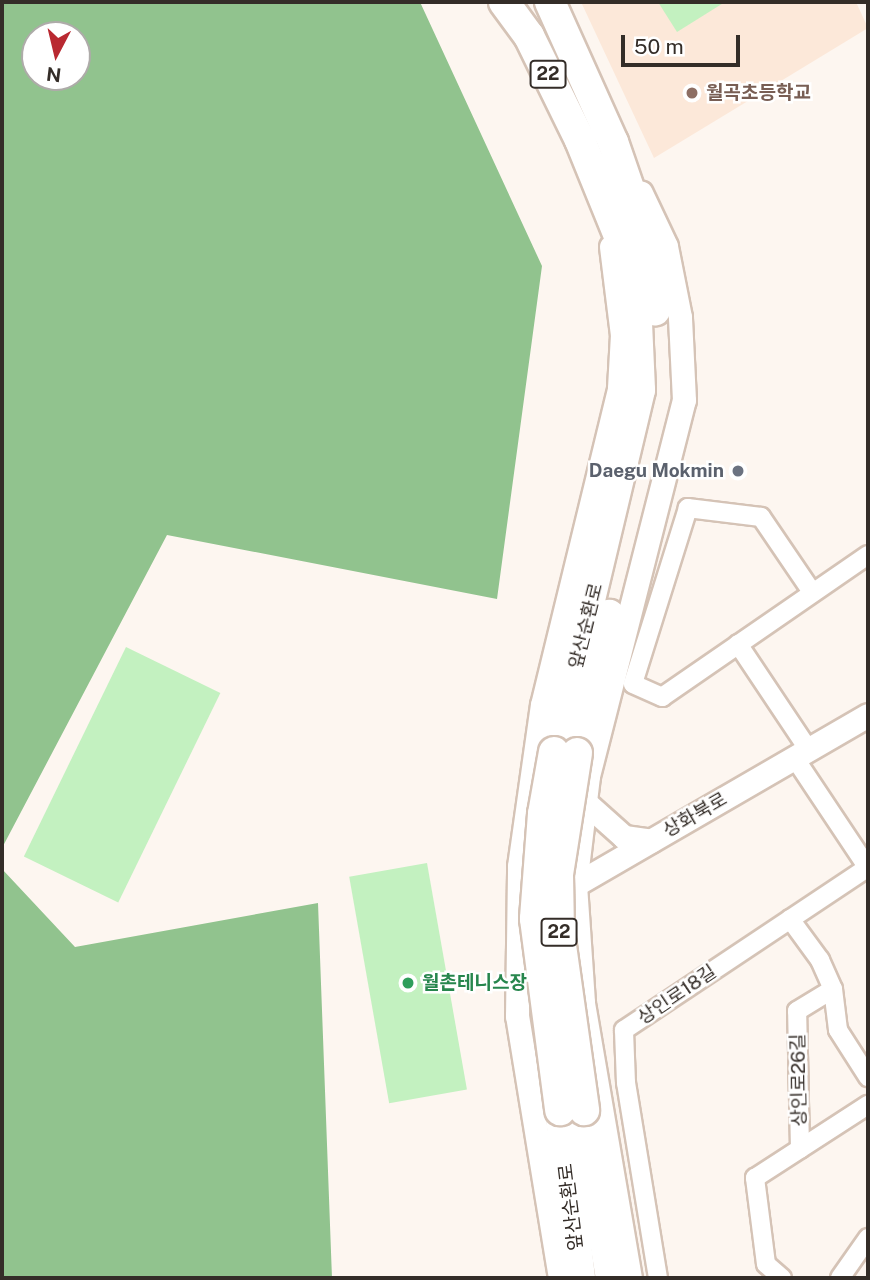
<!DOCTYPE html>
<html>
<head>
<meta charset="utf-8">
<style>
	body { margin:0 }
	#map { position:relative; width:870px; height:1280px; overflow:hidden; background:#fdf6f0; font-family:"Public Sans","Noto Sans KR",sans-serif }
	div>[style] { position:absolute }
	.built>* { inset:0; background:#fce8d9 }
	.green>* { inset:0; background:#c3f1c0; transform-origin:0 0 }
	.forest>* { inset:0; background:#91c38e }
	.roads { filter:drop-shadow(2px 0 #d5c3b6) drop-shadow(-2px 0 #d5c3b6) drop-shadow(0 2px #d5c3b6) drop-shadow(0 -2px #d5c3b6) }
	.minor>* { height:18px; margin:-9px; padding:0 9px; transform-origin:9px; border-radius:9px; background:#fff }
	.tertiary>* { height:23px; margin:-11.5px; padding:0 11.5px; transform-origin:11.5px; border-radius:11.5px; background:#fff }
	.trunk>* { height:30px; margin:-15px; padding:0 15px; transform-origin:15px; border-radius:15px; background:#fff }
	.bridges { filter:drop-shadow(2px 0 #d5c3b6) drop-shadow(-2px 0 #d5c3b6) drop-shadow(0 2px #d5c3b6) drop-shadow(0 -2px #d5c3b6) }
	.trunk-bridge>* { height:30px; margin:-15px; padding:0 15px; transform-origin:15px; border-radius:15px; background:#fff }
	.dots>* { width:19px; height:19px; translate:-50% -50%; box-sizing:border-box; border:4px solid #fff; border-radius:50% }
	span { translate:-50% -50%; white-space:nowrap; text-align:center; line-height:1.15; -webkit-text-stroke:5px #fff; paint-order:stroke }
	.shield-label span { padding:2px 5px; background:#fff; border:2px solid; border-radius:5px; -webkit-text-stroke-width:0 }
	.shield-label { font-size:18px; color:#342d28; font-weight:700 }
	.education-label { font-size:19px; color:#785e54; font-weight:700 }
	.left { translate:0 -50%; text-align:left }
	.worship-label { font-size:19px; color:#5b616d; font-weight:700 }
	.right { translate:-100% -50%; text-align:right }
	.street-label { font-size:19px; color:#342d28 }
	.leisure-label { font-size:19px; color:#27864d; font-weight:700 }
	.frame { position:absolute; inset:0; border:4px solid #342d28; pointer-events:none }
	.north { position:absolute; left:21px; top:21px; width:70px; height:70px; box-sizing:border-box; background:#fff; border:2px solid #aeaba9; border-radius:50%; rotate:187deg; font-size:19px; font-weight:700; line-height:28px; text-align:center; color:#342d28 }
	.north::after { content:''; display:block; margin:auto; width:24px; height:32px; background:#b92931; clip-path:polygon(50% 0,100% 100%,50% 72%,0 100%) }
	.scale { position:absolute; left:621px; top:35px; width:119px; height:32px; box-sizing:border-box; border:4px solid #342d28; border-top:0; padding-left:9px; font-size:21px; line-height:24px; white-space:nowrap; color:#342d28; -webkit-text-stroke:5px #fff; paint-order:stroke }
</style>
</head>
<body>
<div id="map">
	<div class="built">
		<i style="clip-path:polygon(581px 2px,856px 2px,868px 28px,654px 158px)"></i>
	</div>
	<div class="green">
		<i style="clip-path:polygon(658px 2px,725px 2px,677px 32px)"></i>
		<i style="left:126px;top:647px;width:105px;height:233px;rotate:26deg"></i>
		<i style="left:427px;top:863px;width:230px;height:79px;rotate:80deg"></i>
	</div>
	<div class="forest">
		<i style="clip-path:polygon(evenodd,2px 2px,420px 2px,542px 266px,497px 599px,167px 535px,2px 848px,2px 2px,35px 35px,77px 35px,77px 77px,35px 77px,35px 35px)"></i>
		<i style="clip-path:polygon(2px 869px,75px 947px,318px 903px,332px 1278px,2px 1278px)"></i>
	</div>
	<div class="roads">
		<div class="minor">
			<i style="left:812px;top:592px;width:91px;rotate:-124.2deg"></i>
			<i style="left:761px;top:517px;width:74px;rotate:-173deg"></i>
			<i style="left:688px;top:508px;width:184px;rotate:107.4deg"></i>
			<i style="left:633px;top:684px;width:32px;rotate:24deg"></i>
			<i style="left:662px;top:697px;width:250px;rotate:-34.6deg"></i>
			<i style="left:738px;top:644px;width:126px;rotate:56.3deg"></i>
			<i style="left:794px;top:757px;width:133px;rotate:56.3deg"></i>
			<i style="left:790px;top:919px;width:51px;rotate:53.8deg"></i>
			<i style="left:820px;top:960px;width:32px;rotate:66deg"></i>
			<i style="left:833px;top:989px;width:41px;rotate:83deg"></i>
			<i style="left:838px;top:1030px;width:56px;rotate:57.4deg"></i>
			<i style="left:800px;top:1149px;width:138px;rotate:-91.2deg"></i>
			<i style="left:797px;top:1011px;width:42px;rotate:-31.4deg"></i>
			<i style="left:658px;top:1278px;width:198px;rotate:-99.3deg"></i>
			<i style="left:626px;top:1083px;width:53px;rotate:-92.2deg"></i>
			<i style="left:624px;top:1030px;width:293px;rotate:-33.7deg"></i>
			<i style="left:782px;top:1278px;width:21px;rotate:-139deg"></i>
			<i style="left:766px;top:1264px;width:87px;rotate:-97.3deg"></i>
			<i style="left:755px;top:1178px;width:135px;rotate:-32.9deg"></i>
			<i style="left:840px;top:1278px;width:49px;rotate:-55deg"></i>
		</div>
		<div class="tertiary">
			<i style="left:586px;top:803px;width:51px;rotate:41.8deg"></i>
			<i style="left:624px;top:837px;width:27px;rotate:8deg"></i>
			<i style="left:566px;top:890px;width:349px;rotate:-30.1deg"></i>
			<i style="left:560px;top:1278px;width:266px;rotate:-99.3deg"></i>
			<i style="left:517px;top:1016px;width:150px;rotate:-89.2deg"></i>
			<i style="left:519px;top:866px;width:163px;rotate:-81.9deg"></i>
			<i style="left:542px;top:705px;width:326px;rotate:-76.3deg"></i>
			<i style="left:619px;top:388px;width:53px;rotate:-86.8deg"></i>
			<i style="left:622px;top:335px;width:89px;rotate:-97.1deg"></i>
			<i style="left:630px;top:1278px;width:280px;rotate:-99.7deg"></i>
			<i style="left:583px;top:1002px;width:117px;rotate:-93.9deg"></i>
			<i style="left:575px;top:885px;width:110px;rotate:-83.2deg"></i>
			<i style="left:588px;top:776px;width:388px;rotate:-75.7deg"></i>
			<i style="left:684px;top:400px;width:83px;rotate:-92.8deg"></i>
			<i style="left:680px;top:317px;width:72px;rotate:-101.2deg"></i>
			<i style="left:666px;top:246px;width:59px;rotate:-115.3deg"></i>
		</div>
		<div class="trunk">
			<i style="left:504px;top:2px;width:42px;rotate:53.7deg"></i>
			<i style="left:529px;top:36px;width:116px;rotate:63.9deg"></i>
			<i style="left:580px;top:140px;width:114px;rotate:67.9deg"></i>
			<i style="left:623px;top:246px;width:57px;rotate:76.7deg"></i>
			<i style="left:636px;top:301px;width:89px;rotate:87.4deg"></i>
			<i style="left:640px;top:390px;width:372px;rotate:103.4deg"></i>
			<i style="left:550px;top:2px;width:154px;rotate:65.8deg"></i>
			<i style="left:613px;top:142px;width:76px;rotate:70.9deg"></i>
			<i style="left:638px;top:214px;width:98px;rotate:80.1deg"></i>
			<i style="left:577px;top:753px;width:142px;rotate:-76.9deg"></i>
			<i style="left:560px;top:1110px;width:169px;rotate:83.2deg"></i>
			<i style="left:584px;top:1110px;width:170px;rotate:80.9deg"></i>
		</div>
	</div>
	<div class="bridges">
		<div class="trunk-bridge">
			<i style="left:554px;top:752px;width:63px;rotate:100.1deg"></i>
			<i style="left:543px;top:814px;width:105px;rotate:94.4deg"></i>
			<i style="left:535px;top:919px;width:193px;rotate:82.5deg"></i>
			<i style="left:577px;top:753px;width:123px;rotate:98.9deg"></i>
			<i style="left:558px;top:875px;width:56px;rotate:89deg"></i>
			<i style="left:559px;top:931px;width:181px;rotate:82deg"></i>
		</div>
	</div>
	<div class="dots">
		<i style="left:692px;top:93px;background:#8d6e63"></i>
		<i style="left:738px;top:471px;background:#6b7280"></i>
		<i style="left:408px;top:983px;background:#2e9e5b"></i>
	</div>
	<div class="shield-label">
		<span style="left:548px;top:74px">22</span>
		<span style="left:559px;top:932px">22</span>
	</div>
	<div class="education-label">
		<span class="left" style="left:706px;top:93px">월곡초등학교</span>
	</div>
	<div class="worship-label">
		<span class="right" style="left:724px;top:471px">Daegu Mokmin</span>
	</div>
	<div class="street-label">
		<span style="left:586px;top:626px;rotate:-76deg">앞산순환로</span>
		<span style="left:695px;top:815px;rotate:-30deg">상화북로</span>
		<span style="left:677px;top:995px;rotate:-34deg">상인로18길</span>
		<span style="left:799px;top:1080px;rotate:-91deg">상인로26길</span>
		<span style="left:571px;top:1207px;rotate:-97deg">앞산순환로</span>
	</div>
	<div class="leisure-label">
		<span class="left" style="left:422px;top:983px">월촌테니스장</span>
	</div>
	<div class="frame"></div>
	<div class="north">N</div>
	<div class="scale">50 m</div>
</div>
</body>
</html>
